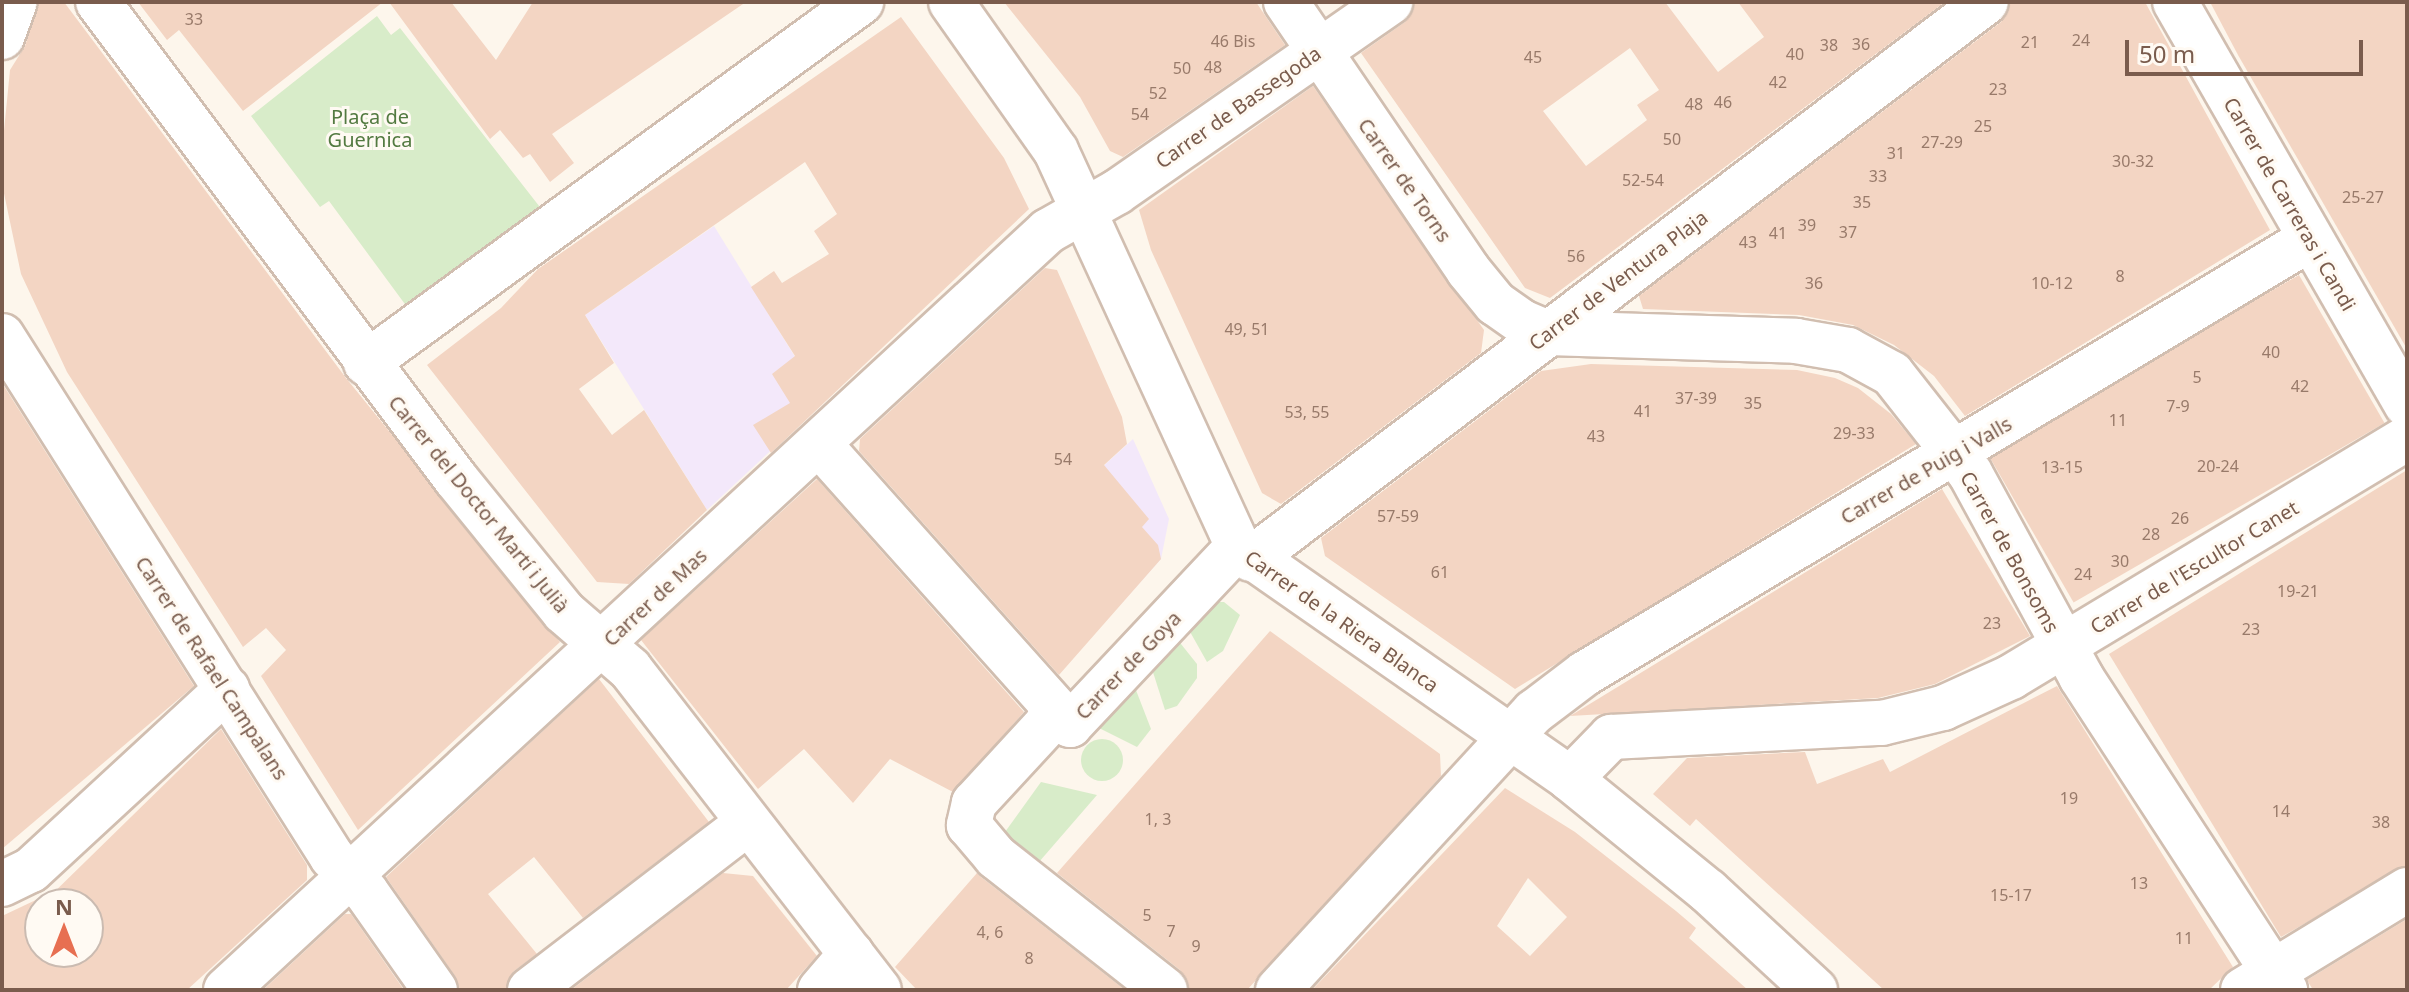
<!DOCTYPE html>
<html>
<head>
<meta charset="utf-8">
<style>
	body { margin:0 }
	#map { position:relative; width:2409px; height:992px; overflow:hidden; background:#fdf6ec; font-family:"Noto Sans",sans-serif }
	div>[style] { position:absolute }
	.education>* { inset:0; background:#f3e8fa }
	.green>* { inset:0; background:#d8ecc9 }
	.round { border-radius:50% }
	.building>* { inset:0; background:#f3d5c3; transform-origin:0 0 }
	.roads { filter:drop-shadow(2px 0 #d1beb0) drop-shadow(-2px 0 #d1beb0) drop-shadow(0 2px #d1beb0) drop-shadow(0 -2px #d1beb0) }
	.minor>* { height:44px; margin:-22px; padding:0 22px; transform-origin:22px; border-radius:22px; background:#fff }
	span { translate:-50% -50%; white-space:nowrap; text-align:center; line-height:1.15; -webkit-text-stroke:6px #fffaf3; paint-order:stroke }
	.number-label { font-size:16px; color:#987a6a }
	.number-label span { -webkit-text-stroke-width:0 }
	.street-label { font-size:20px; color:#7a5c4d }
	.park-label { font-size:20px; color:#537a41 }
	.frame { position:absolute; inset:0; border:4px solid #7a5c4d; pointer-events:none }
	.north { position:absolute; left:24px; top:888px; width:80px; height:80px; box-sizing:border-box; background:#fffaf3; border:2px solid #cabbb1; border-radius:50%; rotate:0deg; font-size:22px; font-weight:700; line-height:32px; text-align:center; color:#7a5c4d }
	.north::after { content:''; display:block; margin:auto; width:28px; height:36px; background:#e76f51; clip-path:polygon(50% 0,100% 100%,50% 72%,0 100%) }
	.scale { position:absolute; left:2125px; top:40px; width:238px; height:36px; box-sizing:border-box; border:4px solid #7a5c4d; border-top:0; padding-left:10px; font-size:24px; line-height:28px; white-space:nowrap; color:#7a5c4d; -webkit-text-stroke:6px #fffaf3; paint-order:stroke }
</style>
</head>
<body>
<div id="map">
	<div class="education">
		<i style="clip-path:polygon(714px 226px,823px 402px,707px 510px,585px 315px)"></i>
		<i style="clip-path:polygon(1133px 439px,1169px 519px,1161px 559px,1120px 605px,1041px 523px)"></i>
	</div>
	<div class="green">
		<i style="clip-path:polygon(377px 16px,391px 35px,400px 28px,543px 211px,410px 311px,329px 201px,320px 207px,251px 116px)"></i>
		<i style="clip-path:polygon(1216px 602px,1224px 602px,1240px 615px,1223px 651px,1207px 662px,1189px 630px)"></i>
		<i style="clip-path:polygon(1177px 639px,1197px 664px,1197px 678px,1177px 706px,1165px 710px,1152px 669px)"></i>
		<i style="clip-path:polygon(1134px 685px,1151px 729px,1137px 747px,1095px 726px)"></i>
		<i class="round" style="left:1081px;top:739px;width:42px;height:42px"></i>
		<i style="clip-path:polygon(1041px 782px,1097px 795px,1039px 862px,1005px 832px)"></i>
	</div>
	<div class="building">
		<i style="clip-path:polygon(39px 2px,64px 2px,346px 378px,560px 642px,358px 830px,261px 676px,286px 650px,266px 628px,243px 647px,67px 372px,21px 274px,2px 184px,2px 151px,10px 70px,25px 46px)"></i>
		<i style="clip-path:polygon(138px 2px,383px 2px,243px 111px,179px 30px,167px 40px)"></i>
		<i style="clip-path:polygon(389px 2px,451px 2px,496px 60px,533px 2px,746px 2px,552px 134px,574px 163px,550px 182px,530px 154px,523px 158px,500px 130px,490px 139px)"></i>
		<i style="clip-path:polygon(1004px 2px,1256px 2px,1285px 45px,1123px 157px,1110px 151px,1080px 97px)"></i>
		<i style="clip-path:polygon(evenodd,1415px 2px,1665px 2px,1718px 72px,1764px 37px,1738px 2px,1945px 2px,1550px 298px,1525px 288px,1361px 53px,1405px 22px,1415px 2px,1630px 48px,1659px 90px,1637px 105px,1647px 120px,1586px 166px,1543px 111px,1630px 48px)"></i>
		<i style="clip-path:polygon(2010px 2px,2145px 2px,2270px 230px,1965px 416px,1934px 376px,1894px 345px,1853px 325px,1799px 315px,1643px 309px,1639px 296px,2001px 22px)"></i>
		<i style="clip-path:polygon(2210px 2px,2407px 2px,2407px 349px,2238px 55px)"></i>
		<i style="clip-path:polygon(901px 17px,1004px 158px,1029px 209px,771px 453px,753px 425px,790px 403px,772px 374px,795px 356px,751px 287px,774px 271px,782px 283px,829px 254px,814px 231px,837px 214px,805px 162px,585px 315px,614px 363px,579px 389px,612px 435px,644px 410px,707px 510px,629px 584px,597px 582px,427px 365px,501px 308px,538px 269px)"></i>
		<i style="clip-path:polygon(1313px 86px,1484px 330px,1481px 353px,1281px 504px,1262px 493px,1151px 250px,1139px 210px)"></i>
		<i style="clip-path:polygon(1045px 268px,1057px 270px,1122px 417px,1127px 444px,1104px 465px,1149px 519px,1142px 527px,1158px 545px,1161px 559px,1059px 675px,859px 451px,860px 439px)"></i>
		<i style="left:2299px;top:275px;width:171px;height:359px;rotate:60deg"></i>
		<i style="clip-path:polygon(1591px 364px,1797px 370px,1835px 378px,1858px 388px,1891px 414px,1916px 444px,1515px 689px,1325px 556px,1321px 538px,1541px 371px)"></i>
		<i style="clip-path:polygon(2px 383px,194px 686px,2px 849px)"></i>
		<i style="clip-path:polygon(2407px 470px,2407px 865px,2281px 937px,2109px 654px)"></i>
		<i style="clip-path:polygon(817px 479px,1024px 712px,953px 792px,890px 759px,853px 803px,804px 749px,758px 789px,641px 640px)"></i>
		<i style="clip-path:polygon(1942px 489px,2030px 636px,1935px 684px,1878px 698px,1570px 716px)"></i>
		<i style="clip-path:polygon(1270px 631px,1440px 754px,1441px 776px,1247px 990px,1189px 990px,1180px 970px,1057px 873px)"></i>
		<i style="clip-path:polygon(599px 679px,709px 822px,583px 918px,534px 857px,488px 894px,537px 954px,514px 971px,506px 990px,460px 990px,455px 976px,386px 877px)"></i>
		<i style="clip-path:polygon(2057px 686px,2233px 967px,2209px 990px,1884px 990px,1696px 819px,1690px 826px,1653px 794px,1687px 758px,1805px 752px,1817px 784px,1883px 759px,1890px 772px)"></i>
		<i style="clip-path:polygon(221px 729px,307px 865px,307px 880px,187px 990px,2px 990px,2px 916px,40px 898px,40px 952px,88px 952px,88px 904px,42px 904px)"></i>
		<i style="clip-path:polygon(evenodd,1505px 788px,1575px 832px,1676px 911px,1696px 928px,1689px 938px,1748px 990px,1312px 990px,1505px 788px,1528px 878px,1567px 917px,1530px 956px,1497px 926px,1528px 878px)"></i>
		<i style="clip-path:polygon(723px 873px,753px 876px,817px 956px,786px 990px,571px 990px)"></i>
		<i style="clip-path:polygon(977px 873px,981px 877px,1125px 990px,917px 990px,895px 967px)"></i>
		<i style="clip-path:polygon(345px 914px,351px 914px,404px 990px,263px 990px)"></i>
		<i style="clip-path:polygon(2407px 919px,2407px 990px,2313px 990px,2307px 980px)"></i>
	</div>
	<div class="roads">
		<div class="minor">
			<i style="left:98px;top:2px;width:596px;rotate:53.11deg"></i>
			<i style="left:456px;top:479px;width:171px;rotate:50.9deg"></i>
			<i style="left:564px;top:612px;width:87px;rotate:40.8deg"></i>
			<i style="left:630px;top:669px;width:406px;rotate:52.2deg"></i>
			<i style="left:951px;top:2px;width:182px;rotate:54.8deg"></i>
			<i style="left:1056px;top:151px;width:436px;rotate:65.3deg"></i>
			<i style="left:1238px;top:547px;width:405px;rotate:34.9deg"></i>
			<i style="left:1570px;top:779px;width:178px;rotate:39.1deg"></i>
			<i style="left:1708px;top:891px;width:146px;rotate:42.8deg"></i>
			<i style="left:1286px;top:2px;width:324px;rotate:55.8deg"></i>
			<i style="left:1468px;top:270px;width:43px;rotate:50.7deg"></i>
			<i style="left:1495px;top:303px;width:33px;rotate:35deg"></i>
			<i style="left:1522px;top:322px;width:28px;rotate:23deg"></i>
			<i style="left:1548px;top:333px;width:248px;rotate:1.8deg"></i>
			<i style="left:1796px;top:341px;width:53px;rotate:9.8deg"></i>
			<i style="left:1848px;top:350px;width:50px;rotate:28.6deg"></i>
			<i style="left:1892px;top:374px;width:126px;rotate:51.8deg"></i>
			<i style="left:1970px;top:473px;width:232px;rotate:61.4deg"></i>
			<i style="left:2081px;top:677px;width:374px;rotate:56.9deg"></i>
			<i style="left:2175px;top:2px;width:465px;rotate:60.1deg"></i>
			<i style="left:2px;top:37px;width:37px;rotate:-70deg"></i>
			<i style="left:2px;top:336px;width:617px;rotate:57.65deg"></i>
			<i style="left:332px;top:857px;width:49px;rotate:45.8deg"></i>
			<i style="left:366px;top:892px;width:120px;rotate:54.9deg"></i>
			<i style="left:366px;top:363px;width:613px;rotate:-36.1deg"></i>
			<i style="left:819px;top:444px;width:377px;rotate:48.2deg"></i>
			<i style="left:1070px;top:725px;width:245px;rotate:-46.7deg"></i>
			<i style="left:1251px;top:559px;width:922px;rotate:-37.16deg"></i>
			<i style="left:1053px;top:707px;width:18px;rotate:109deg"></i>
			<i style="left:1047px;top:724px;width:108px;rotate:132.7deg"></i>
			<i style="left:974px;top:803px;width:23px;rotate:103deg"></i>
			<i style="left:969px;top:825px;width:42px;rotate:49.8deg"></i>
			<i style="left:996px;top:857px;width:215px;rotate:38.2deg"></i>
			<i style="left:1570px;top:779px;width:59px;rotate:-45.7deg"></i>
			<i style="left:1611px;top:737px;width:271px;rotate:-3deg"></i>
			<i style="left:1882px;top:723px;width:63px;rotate:-13.8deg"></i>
			<i style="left:1943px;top:708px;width:75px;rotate:-24.5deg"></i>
			<i style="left:2011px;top:677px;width:463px;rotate:-31.1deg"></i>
			<i style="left:2px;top:884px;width:32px;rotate:-26deg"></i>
			<i style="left:31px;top:870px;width:267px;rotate:-42.7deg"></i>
			<i style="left:226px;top:990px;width:1119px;rotate:-42.72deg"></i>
			<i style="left:1048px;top:231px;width:79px;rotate:-29.5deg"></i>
			<i style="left:1117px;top:192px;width:333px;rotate:-34.8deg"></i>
			<i style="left:530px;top:990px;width:275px;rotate:-37.5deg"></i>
			<i style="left:820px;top:990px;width:48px;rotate:-49.3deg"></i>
			<i style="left:1278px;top:990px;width:378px;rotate:-47.4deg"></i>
			<i style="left:1534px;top:712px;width:63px;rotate:-37.2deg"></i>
			<i style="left:1584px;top:674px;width:846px;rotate:-30.93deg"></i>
			<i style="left:2243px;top:990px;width:192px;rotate:-31.4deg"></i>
		</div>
	</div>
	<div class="number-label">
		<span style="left:194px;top:19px">33</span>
		<span style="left:2081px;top:40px">24</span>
		<span style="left:1233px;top:41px">46 Bis</span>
		<span style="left:2030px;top:42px">21</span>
		<span style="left:1861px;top:44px">36</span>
		<span style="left:1829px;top:45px">38</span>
		<span style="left:1795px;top:54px">40</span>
		<span style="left:1533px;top:57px">45</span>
		<span style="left:1213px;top:67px">48</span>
		<span style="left:1182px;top:68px">50</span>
		<span style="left:1778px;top:82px">42</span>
		<span style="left:1998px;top:89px">23</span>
		<span style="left:1158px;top:93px">52</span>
		<span style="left:1723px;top:102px">46</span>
		<span style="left:1694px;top:104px">48</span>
		<span style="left:1140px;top:114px">54</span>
		<span style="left:1983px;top:126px">25</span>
		<span style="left:1672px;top:139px">50</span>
		<span style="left:1942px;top:142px">27-29</span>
		<span style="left:1896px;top:153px">31</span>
		<span style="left:2133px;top:161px">30-32</span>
		<span style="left:1878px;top:176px">33</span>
		<span style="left:1643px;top:180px">52-54</span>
		<span style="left:2363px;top:197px">25-27</span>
		<span style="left:1862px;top:202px">35</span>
		<span style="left:1807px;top:225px">39</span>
		<span style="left:1848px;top:232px">37</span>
		<span style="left:1778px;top:233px">41</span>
		<span style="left:1748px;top:242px">43</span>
		<span style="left:1576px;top:256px">56</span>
		<span style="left:2120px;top:276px">8</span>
		<span style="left:1814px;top:283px">36</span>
		<span style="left:2052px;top:283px">10-12</span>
		<span style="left:1247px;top:329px">49, 51</span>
		<span style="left:2271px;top:352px">40</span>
		<span style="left:2197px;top:377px">5</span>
		<span style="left:2300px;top:386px">42</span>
		<span style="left:1696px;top:398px">37-39</span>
		<span style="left:1753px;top:403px">35</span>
		<span style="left:2178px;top:406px">7-9</span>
		<span style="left:1643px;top:411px">41</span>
		<span style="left:1307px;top:412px">53, 55</span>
		<span style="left:2118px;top:420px">11</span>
		<span style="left:1854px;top:433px">29-33</span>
		<span style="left:1596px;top:436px">43</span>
		<span style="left:1063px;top:459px">54</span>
		<span style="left:2218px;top:466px">20-24</span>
		<span style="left:2062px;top:467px">13-15</span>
		<span style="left:1398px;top:516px">57-59</span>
		<span style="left:2180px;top:518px">26</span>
		<span style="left:2151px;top:534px">28</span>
		<span style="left:2120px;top:561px">30</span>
		<span style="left:1440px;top:572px">61</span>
		<span style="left:2083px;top:574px">24</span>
		<span style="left:2298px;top:591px">19-21</span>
		<span style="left:1992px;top:623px">23</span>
		<span style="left:2251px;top:629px">23</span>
		<span style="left:2069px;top:798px">19</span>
		<span style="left:2281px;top:811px">14</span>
		<span style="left:1158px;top:819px">1, 3</span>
		<span style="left:2381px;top:822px">38</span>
		<span style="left:2139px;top:883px">13</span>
		<span style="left:2011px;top:895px">15-17</span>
		<span style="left:1147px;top:915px">5</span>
		<span style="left:1171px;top:931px">7</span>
		<span style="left:990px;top:932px">4, 6</span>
		<span style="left:2184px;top:938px">11</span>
		<span style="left:1196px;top:946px">9</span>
		<span style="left:1029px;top:958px">8</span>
	</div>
	<div class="street-label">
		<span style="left:1238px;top:107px;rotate:-35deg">Carrer de Bassegoda</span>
		<span style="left:1405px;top:180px;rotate:55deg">Carrer de Torns</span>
		<span style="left:2290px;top:204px;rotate:60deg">Carrer de Carreras i Candi</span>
		<span style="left:1618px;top:280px;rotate:-37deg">Carrer de Ventura Plaja</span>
		<span style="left:1926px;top:470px;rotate:-30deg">Carrer de Puig i Valls</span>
		<span style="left:479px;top:504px;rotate:51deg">Carrer del Doctor Martí i Julià</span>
		<span style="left:2010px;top:552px;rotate:61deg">Carrer de Bonsoms</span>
		<span style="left:2194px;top:567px;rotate:-31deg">Carrer de l'Escultor Canet</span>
		<span style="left:655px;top:597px;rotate:-43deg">Carrer de Mas</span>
		<span style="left:1342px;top:621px;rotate:35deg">Carrer de la Riera Blanca</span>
		<span style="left:1128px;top:665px;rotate:-46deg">Carrer de Goya</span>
		<span style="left:212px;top:668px;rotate:57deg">Carrer de Rafael Campalans</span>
	</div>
	<div class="park-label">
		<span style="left:370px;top:128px">Plaça de<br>Guernica</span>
	</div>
	<div class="frame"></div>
	<div class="north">N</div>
	<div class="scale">50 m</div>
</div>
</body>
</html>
